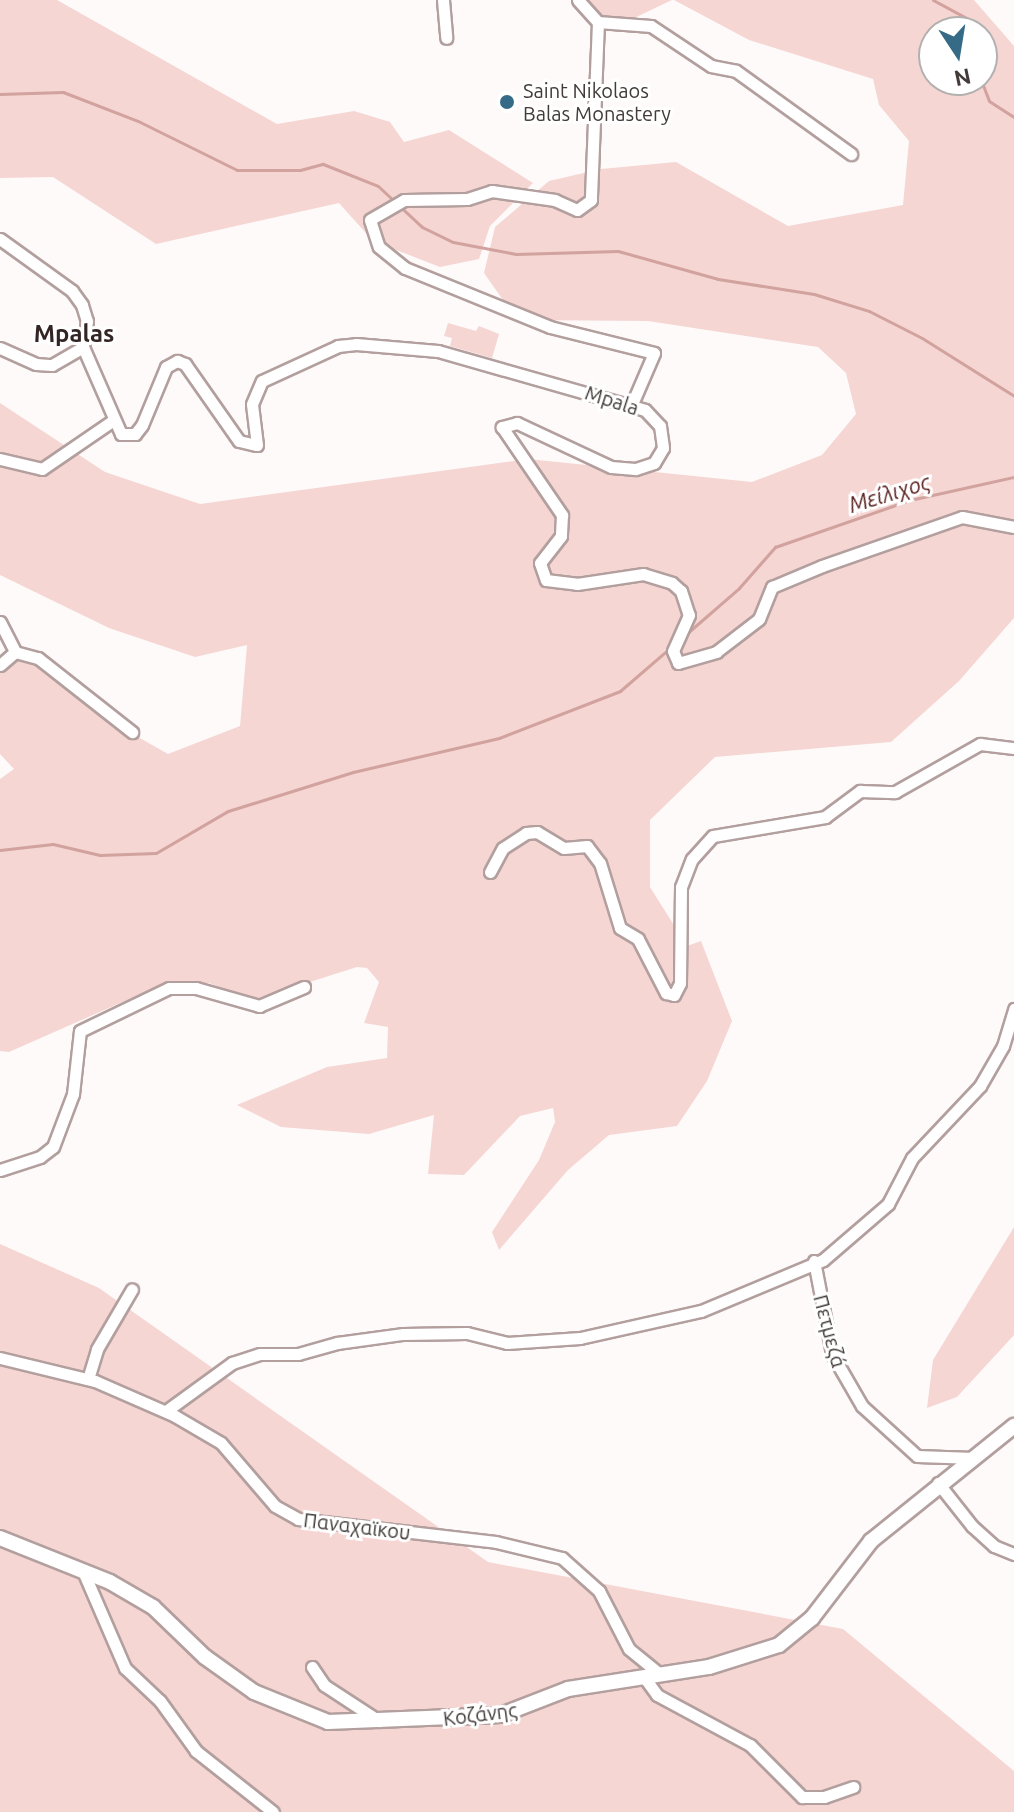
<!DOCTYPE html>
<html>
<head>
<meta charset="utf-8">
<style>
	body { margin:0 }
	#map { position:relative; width:1014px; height:1812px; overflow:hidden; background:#fefafa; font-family:Ubuntu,sans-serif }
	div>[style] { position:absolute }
	.green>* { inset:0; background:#f5d6d3 }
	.stream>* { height:3px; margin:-1.5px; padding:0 1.5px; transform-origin:1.5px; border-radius:1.5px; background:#d1a29e }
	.roads { filter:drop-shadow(2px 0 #b29f9e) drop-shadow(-2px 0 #b29f9e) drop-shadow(0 2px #b29f9e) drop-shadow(0 -2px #b29f9e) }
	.minor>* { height:11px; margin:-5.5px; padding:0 5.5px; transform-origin:5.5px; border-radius:5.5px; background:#fff }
	.tertiary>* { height:14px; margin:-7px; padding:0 7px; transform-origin:7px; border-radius:7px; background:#fff }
	.dots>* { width:22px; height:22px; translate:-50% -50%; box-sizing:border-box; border:4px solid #fff; border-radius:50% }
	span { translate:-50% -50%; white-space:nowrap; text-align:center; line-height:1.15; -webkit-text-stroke:6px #fff; paint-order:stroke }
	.poi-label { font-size:20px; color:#423b3a }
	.left { translate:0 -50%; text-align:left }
	.street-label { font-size:20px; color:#423b3a }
	.water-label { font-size:22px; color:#581e1d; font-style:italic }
	.quarter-label { font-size:24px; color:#332524; font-weight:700 }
	.north { position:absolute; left:918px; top:16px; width:80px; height:80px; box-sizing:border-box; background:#fff; border:2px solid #b3b1b0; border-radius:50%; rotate:168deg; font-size:22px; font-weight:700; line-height:32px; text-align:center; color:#423b3a }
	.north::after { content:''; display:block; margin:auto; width:28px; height:36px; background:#366b87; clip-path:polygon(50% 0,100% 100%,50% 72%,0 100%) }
</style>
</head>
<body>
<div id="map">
	<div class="green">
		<i style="clip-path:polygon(0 0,57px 0,277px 124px,354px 111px,390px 122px,404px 142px,449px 130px,533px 183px,490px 226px,479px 259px,440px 267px,373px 241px,339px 203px,156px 244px,53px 177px,0 178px)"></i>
		<i style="clip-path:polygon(585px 0,672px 0,630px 20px,600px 16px)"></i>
		<i style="clip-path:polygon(evenodd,674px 0,974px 0,1014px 46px,1014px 618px,959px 681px,891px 742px,715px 757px,650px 820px,650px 887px,687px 946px,701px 941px,732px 1021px,707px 1081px,677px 1126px,609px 1135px,568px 1170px,499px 1250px,492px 1232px,539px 1160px,555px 1122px,553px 1108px,520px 1116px,464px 1175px,428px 1174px,434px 1115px,369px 1134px,281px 1127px,237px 1105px,327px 1067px,387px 1058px,388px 1027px,364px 1023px,379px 982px,367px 968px,357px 967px,253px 1000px,209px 983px,174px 991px,154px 988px,9px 1052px,0 1051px,0 779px,14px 769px,0 754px,0 669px,11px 659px,29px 660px,94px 712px,168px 754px,240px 726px,247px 645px,195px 657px,109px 628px,0 575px,0 403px,105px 472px,200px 504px,528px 459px,752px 482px,822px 455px,856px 414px,846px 373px,818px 347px,648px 321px,517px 320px,484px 273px,495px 227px,549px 181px,601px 169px,676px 162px,788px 226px,903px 205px,909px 141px,879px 105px,873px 79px,749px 40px,674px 0,934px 32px,982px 32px,982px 80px,934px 80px,934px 32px)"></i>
		<i style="clip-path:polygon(448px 323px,476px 331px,479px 326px,499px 334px,492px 358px,450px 346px,452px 338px,444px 336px)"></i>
		<i style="clip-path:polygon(1014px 1227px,1014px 1335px,957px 1397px,927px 1408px,933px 1360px)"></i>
		<i style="clip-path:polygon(0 1244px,99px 1288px,488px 1562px,843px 1629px,1014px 1771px,1014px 1812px,0 1812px)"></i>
	</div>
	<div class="stream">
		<i style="left:933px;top:0;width:44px;rotate:28.3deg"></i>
		<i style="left:972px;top:21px;width:12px;rotate:66deg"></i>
		<i style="left:981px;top:80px;width:22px;rotate:69deg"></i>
		<i style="left:989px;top:101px;width:30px;rotate:33deg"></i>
		<i style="left:0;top:94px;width:63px;rotate:-1.8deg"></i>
		<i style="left:63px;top:92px;width:80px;rotate:21.1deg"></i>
		<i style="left:138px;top:121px;width:110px;rotate:26.3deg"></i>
		<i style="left:237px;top:170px;width:63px"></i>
		<i style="left:300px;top:170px;width:24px;rotate:-15deg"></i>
		<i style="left:323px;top:164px;width:59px;rotate:21.8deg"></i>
		<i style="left:378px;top:186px;width:60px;rotate:43deg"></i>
		<i style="left:422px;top:227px;width:34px;rotate:26deg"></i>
		<i style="left:453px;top:242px;width:64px;rotate:10.8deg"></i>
		<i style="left:516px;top:254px;width:102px;rotate:-1.7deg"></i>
		<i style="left:618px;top:251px;width:104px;rotate:15.6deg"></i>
		<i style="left:718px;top:279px;width:97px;rotate:8.9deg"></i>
		<i style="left:814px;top:294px;width:58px;rotate:17.2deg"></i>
		<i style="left:869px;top:311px;width:59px;rotate:27deg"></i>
		<i style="left:922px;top:338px;width:109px;rotate:32.2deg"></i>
		<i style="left:685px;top:635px;width:72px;rotate:-41deg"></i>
		<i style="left:739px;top:588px;width:55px;rotate:-48.7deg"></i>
		<i style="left:775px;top:547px;width:143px;rotate:-19.2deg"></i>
		<i style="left:910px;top:500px;width:107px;rotate:-12.5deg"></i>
		<i style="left:0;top:850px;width:53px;rotate:-6.5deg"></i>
		<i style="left:53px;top:844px;width:48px;rotate:13.2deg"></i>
		<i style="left:100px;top:855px;width:56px;rotate:-2deg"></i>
		<i style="left:156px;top:853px;width:83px;rotate:-30.3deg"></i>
		<i style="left:228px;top:811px;width:131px;rotate:-17.3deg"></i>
		<i style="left:353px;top:772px;width:150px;rotate:-13.1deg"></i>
		<i style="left:499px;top:738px;width:130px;rotate:-21.2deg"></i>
		<i style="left:620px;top:691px;width:66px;rotate:-40.7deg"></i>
	</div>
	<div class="roads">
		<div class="minor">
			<i style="left:443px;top:0;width:38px;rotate:85deg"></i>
			<i style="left:578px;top:0;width:30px;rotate:48deg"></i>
			<i style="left:598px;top:22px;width:178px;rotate:92.3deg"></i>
			<i style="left:591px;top:200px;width:17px;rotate:144deg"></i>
			<i style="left:577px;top:210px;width:24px;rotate:-156deg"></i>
			<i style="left:555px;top:200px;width:64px;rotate:-171.9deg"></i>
			<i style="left:492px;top:191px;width:26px;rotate:162deg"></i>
			<i style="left:467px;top:199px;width:63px;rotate:179.1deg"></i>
			<i style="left:404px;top:200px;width:39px;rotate:150deg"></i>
			<i style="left:370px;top:220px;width:28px;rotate:72deg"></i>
			<i style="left:379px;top:247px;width:33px;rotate:39deg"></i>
			<i style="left:405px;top:268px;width:157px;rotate:22.1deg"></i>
			<i style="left:550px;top:327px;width:107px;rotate:14deg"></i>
			<i style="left:654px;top:353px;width:56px;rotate:113.3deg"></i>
			<i style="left:598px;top:22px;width:53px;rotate:4.3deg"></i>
			<i style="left:651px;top:26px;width:72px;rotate:33.7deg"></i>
			<i style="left:711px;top:66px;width:25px;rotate:11deg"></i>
			<i style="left:736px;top:71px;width:142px;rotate:35.8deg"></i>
			<i style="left:0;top:239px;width:89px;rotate:35.8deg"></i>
			<i style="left:72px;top:291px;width:17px;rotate:54deg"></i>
			<i style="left:82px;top:305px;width:17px;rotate:73deg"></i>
			<i style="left:87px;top:321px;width:26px;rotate:99deg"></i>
			<i style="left:83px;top:347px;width:95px;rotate:66.4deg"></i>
			<i style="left:121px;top:434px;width:14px"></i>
			<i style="left:135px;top:434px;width:11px;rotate:-52deg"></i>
			<i style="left:142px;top:425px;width:63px;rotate:-67.5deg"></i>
			<i style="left:166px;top:367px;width:13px;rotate:-29deg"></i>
			<i style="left:177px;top:361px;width:9px;rotate:21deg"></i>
			<i style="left:185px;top:364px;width:94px;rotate:55deg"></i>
			<i style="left:239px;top:441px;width:18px;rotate:13deg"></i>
			<i style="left:257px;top:445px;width:41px;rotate:-97deg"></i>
			<i style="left:252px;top:404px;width:25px;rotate:-67deg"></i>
			<i style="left:262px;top:381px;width:84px;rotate:-24.7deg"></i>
			<i style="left:338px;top:346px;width:18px;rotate:-6deg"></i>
			<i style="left:356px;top:344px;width:82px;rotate:4.9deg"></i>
			<i style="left:438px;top:351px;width:215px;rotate:15.9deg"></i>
			<i style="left:645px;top:410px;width:22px;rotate:47deg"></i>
			<i style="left:660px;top:426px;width:22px;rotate:82deg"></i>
			<i style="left:663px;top:448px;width:17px;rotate:121deg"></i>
			<i style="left:654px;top:463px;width:20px;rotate:162deg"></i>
			<i style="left:635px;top:469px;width:24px;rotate:-175deg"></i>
			<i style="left:611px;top:467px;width:104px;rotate:-154.9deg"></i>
			<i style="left:517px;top:423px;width:16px;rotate:165deg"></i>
			<i style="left:502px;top:427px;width:107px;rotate:55.7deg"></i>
			<i style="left:562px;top:515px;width:21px;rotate:93deg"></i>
			<i style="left:561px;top:536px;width:34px;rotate:128deg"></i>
			<i style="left:540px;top:563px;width:18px;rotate:71deg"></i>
			<i style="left:546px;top:580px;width:31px;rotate:7deg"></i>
			<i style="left:577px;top:584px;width:67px;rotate:-8.6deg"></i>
			<i style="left:643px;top:574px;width:30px;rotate:17deg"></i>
			<i style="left:672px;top:583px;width:12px;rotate:42deg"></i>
			<i style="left:681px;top:591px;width:25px;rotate:72deg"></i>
			<i style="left:689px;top:615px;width:39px;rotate:114deg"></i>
			<i style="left:673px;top:651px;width:13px;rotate:67deg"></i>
			<i style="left:678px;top:663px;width:40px;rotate:-16deg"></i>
			<i style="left:716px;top:652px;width:54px;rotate:-37.5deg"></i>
			<i style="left:759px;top:619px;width:35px;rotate:-68deg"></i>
			<i style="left:772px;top:587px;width:54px;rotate:-22.8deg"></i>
			<i style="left:822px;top:566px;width:148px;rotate:-19.3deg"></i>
			<i style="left:962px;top:517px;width:53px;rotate:10.9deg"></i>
			<i style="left:0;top:348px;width:39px;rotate:24deg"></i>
			<i style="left:36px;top:364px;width:16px;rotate:4deg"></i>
			<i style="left:52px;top:365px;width:36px;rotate:-30deg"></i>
			<i style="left:0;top:459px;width:43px;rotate:13.4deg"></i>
			<i style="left:42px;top:469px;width:85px;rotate:-34.4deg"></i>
			<i style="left:0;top:622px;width:34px;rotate:63deg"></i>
			<i style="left:15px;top:652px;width:20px;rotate:139deg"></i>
			<i style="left:15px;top:652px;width:24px;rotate:15deg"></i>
			<i style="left:38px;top:658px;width:120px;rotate:38.2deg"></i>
			<i style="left:490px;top:872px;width:27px;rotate:-62deg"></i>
			<i style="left:503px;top:848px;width:27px;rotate:-33deg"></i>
			<i style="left:526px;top:833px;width:11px;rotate:-5deg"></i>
			<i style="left:537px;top:832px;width:31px;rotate:31deg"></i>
			<i style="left:564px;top:848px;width:23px;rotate:-5deg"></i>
			<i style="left:587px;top:846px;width:21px;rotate:53deg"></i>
			<i style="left:600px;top:863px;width:68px;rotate:72.9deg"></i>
			<i style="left:620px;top:928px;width:21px;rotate:31deg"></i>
			<i style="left:638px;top:939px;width:61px;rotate:62.6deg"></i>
			<i style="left:666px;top:993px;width:8px;rotate:14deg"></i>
			<i style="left:674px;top:995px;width:13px;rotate:-63deg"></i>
			<i style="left:680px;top:983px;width:96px;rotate:-89.4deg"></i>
			<i style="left:681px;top:887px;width:30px;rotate:-69deg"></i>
			<i style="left:692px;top:859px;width:31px;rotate:-48deg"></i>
			<i style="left:713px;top:836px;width:114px;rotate:-9.6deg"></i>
			<i style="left:825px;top:817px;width:44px;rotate:-36.6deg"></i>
			<i style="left:860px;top:791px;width:35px;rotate:2deg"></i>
			<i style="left:895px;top:792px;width:98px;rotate:-29.5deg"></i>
			<i style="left:980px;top:744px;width:34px;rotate:7deg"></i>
			<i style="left:0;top:1170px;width:42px;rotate:-18deg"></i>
			<i style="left:40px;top:1157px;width:16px;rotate:-38deg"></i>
			<i style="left:53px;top:1147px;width:57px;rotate:-69.3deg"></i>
			<i style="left:73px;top:1094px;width:63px;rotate:-83.7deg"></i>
			<i style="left:80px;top:1031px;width:99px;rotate:-25.8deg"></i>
			<i style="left:169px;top:988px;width:27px"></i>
			<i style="left:196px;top:988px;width:66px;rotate:15.9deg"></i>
			<i style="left:259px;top:1006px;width:49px;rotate:-22.9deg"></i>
			<i style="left:814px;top:1261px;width:95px;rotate:79deg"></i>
			<i style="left:832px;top:1354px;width:60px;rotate:60deg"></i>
			<i style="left:862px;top:1406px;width:74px;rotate:42.3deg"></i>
			<i style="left:917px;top:1456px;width:57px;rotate:2deg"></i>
			<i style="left:0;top:1358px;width:98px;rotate:13.6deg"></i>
			<i style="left:95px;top:1381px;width:87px;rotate:23.6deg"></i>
			<i style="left:175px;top:1416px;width:53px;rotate:30.4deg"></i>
			<i style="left:221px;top:1443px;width:83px;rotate:49.4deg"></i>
			<i style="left:275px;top:1506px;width:26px;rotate:29deg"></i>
			<i style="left:298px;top:1519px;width:199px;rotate:6.6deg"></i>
			<i style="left:496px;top:1542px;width:68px;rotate:13.6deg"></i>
			<i style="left:562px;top:1558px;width:50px;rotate:41.7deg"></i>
			<i style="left:599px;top:1591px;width:65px;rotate:62.7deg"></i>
			<i style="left:629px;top:1649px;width:36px;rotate:39deg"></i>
			<i style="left:88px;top:1379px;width:31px;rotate:-73deg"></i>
			<i style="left:97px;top:1349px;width:69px;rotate:-59.7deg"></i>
			<i style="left:166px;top:1411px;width:82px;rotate:-36deg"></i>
			<i style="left:232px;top:1363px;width:29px;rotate:-18deg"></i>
			<i style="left:260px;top:1354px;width:38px"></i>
			<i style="left:298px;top:1354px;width:41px;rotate:-15.8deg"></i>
			<i style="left:337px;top:1343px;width:67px;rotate:-7.8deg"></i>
			<i style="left:403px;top:1334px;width:64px;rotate:-0.9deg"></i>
			<i style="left:467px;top:1333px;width:41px;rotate:14deg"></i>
			<i style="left:507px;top:1343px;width:73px;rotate:-3.9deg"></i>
			<i style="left:580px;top:1338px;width:124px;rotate:-12.6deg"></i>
			<i style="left:701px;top:1311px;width:132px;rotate:-22.7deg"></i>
			<i style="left:823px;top:1260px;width:86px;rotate:-40.7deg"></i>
			<i style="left:888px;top:1204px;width:52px;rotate:-62.4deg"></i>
			<i style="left:912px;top:1158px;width:99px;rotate:-46.6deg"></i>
			<i style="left:980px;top:1086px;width:46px;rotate:-60.1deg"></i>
			<i style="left:1003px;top:1046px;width:39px;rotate:-73deg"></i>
			<i style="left:938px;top:1483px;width:55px;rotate:51.7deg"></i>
			<i style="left:972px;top:1526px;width:30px;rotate:42deg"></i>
			<i style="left:994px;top:1546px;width:22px;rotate:22deg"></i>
			<i style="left:83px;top:1571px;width:106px;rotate:66.6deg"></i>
			<i style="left:125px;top:1668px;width:48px;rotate:43.3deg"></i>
			<i style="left:160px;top:1701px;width:62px;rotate:54.2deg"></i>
			<i style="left:196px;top:1751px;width:98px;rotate:38.4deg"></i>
			<i style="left:312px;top:1667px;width:22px;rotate:56deg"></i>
			<i style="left:324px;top:1685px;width:66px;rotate:33.2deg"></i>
			<i style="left:644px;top:1677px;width:22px;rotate:54deg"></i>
			<i style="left:657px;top:1695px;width:106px;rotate:28.3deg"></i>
			<i style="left:750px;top:1745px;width:74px;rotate:45deg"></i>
			<i style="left:802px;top:1797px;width:22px"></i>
			<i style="left:824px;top:1797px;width:31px;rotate:-19deg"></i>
		</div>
		<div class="tertiary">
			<i style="left:0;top:1538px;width:118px;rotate:21.8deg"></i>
			<i style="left:110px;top:1582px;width:50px;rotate:30.2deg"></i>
			<i style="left:153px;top:1607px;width:72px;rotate:43.9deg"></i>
			<i style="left:205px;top:1657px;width:60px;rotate:35.5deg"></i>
			<i style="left:254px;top:1692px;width:80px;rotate:22.1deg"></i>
			<i style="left:328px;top:1722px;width:173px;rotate:-2.3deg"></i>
			<i style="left:501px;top:1715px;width:72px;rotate:-21.2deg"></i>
			<i style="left:568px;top:1689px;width:143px;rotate:-8.9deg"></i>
			<i style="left:709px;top:1667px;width:73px;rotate:-17.4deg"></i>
			<i style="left:779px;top:1645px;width:43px;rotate:-39.3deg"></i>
			<i style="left:812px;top:1618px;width:97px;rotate:-52.5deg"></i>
			<i style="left:871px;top:1541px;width:184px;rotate:-38.8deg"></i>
		</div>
	</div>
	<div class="dots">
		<i style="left:507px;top:102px;background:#366b87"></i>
	</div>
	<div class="poi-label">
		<span class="left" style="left:523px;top:102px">Saint Nikolaos<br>Balas Monastery</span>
	</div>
	<div class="street-label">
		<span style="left:612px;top:400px;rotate:18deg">Mpala</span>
		<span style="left:830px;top:1331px;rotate:75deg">Πετμεζά</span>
		<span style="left:357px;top:1526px;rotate:7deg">Παναχαϊκου</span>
		<span style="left:480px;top:1714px;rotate:-7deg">Κοζάνης</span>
	</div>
	<div class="water-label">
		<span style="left:889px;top:493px;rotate:-17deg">Μείλιχος</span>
	</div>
	<div class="quarter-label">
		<span style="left:74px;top:334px">Mpalas</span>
	</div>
	<div class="north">N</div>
</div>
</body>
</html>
